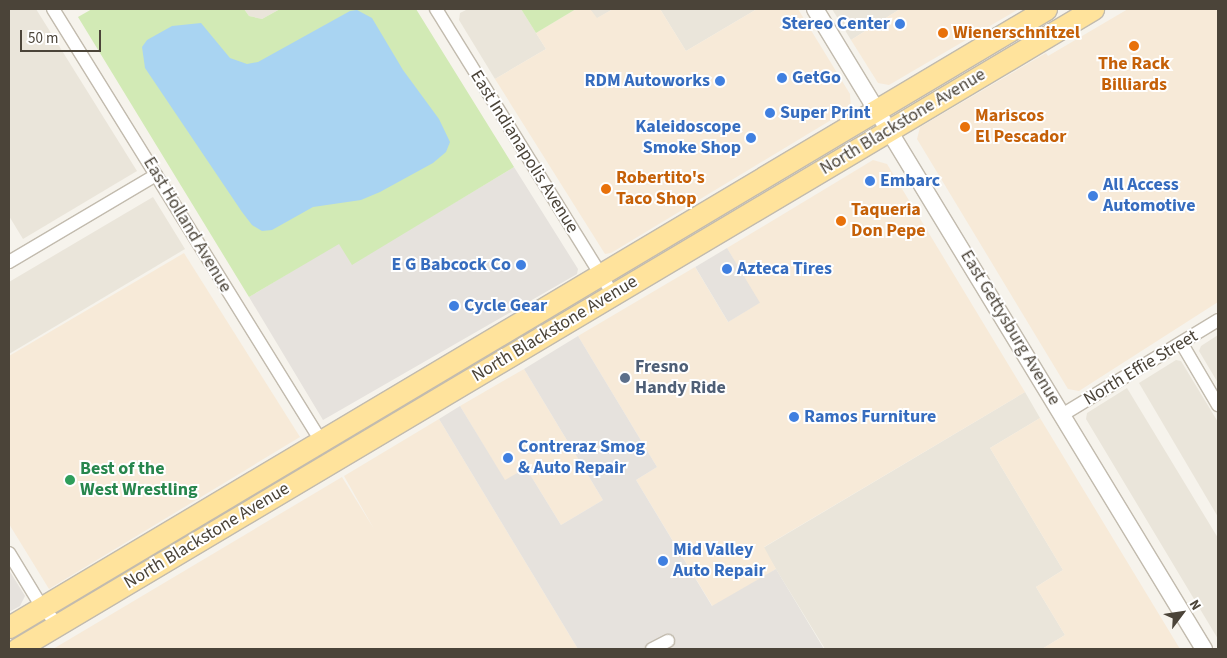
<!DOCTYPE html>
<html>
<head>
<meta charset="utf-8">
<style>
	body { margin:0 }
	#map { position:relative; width:1227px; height:658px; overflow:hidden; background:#f6f3ec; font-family:"Source Sans 3",sans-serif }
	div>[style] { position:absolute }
	.residential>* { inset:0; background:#eae5da }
	.commercial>* { inset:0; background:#f7ead8 }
	.industrial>* { inset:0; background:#e6e2dd; transform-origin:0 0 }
	.green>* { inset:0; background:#d2eab5 }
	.water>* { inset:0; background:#a9d4f2 }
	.roads { filter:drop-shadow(1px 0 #c2bbae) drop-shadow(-1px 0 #c2bbae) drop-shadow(0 1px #c2bbae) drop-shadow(0 -1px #c2bbae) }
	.minor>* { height:12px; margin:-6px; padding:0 6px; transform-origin:6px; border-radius:6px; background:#fff }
	.tertiary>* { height:16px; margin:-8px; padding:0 8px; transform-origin:8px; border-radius:8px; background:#fff }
	.primary>* { height:21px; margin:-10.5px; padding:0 10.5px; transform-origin:10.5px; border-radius:10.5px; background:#ffe39c }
	.dots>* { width:14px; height:14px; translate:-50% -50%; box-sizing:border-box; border:2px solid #fff; border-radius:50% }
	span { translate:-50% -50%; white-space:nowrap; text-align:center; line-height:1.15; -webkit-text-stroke:4px #fff; paint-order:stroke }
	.shop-label { font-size:18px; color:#366cbe; font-weight:700 }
	.right { translate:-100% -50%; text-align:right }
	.left { translate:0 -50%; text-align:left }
	.food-label { font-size:18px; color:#c56008; font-weight:700 }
	.street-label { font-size:18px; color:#4b4439 }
	.service-label { font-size:18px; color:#4e5e75; font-weight:700 }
	.leisure-label { font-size:18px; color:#27864d; font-weight:700 }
	.frame { position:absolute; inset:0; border:10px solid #4b4439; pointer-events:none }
	.north { position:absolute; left:1157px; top:588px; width:50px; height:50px; -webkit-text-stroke:4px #fff; paint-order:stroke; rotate:59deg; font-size:14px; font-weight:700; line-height:20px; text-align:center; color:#4b4439 }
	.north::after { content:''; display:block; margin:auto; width:18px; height:22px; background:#4b4439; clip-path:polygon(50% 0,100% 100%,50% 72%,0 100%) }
	.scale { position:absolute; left:20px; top:30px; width:81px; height:22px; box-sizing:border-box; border:2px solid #4b4439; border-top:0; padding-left:6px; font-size:15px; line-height:18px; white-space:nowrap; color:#4b4439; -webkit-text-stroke:4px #fff; paint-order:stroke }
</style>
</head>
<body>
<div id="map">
	<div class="residential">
		<i style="clip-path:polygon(9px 9px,36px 9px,137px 171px,23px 239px,9px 216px)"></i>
		<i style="clip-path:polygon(244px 9px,280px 9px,262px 19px,249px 16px)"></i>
		<i style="clip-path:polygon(468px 9px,521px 9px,546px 49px,495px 79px,459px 20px,460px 13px)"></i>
		<i style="clip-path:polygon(590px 9px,613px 9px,596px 19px)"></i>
		<i style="clip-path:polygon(660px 9px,757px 9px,686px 51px)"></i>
		<i style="clip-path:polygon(832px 9px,900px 9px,851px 40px)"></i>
		<i style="clip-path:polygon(153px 197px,185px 249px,9px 354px,9px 282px)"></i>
		<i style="clip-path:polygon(1218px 335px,1218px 383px,1199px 351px,1201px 346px)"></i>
		<i style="clip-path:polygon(1176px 360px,1181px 361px,1218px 422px,1218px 517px,1139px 383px)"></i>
		<i style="clip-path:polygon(1127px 388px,1218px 538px,1218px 639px,1086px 419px,1087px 413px)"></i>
		<i style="clip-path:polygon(1025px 392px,1040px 418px,990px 448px,1063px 570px,1036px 587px,1065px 635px,1042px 649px,825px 649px,763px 548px)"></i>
	</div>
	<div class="commercial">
		<i style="clip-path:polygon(576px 9px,590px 9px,597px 18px,613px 9px,660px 9px,686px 51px,757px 9px,798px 9px,850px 94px,851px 108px,611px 253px,605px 254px,495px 79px,546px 49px,536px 33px)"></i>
		<i style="clip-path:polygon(900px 9px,1019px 9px,889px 85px,878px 83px,851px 40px)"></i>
		<i style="clip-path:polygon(1128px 9px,1218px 9px,1218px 302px,1079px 391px,1068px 389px,917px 139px,920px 127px,1046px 53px,1048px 56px)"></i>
		<i style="clip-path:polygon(873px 160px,887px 164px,1025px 392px,764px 547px,776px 569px,713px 607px,636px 480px,657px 467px,578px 336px,695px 267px,728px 322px,759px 303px,727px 248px)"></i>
		<i style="clip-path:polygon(184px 253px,300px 437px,49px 589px,9px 524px,9px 356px)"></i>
		<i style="clip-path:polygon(524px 369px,603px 500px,561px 525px,526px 468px,505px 481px,460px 406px)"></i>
		<i style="clip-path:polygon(1040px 418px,1180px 649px,1042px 649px,1065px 635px,1036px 587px,1063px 570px,990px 448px)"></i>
		<i style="clip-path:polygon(439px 419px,578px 649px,53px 649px,342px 477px,374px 529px,344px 476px)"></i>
	</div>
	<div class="industrial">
		<i style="clip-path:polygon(514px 167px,578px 269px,577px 274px,323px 420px,249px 297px,339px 243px,352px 264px)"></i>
		<i style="left:727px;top:248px;width:64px;height:37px;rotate:59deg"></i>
		<i style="clip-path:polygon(578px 336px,657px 467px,636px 480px,712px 606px,776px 569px,824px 649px,578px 649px,439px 419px,460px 406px,505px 480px,526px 468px,561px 525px,603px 500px,524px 369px)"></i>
		<i style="clip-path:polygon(9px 570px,25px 596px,20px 606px,9px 612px)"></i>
	</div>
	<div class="green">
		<i style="clip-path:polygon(92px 9px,244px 9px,249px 16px,262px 19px,280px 9px,416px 9px,514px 167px,352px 265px,339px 244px,249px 297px,78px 17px)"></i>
		<i style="clip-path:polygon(521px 9px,576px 9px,536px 33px)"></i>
	</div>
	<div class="water">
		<i style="clip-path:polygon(357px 10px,372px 18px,403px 70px,439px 119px,450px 142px,446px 152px,433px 163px,380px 192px,361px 200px,313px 207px,272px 230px,262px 231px,252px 225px,242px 212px,145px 68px,142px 47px,147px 40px,172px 26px,201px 23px,230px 58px,247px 64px,258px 62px,350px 11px)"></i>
	</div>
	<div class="roads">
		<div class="minor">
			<i style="left:53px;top:9px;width:508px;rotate:58.19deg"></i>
			<i style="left:436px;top:9px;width:336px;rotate:58.2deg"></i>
			<i style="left:9px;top:262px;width:171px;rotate:-30.6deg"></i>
			<i style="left:1182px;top:344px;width:71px;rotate:59.5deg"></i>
			<i style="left:1062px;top:415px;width:183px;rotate:-31.3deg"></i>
			<i style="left:9px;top:553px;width:63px;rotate:58.6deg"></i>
			<i style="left:42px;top:607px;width:24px;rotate:48deg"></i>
			<i style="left:652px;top:649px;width:18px;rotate:-27deg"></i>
		</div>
		<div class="tertiary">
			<i style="left:815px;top:9px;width:749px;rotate:58.71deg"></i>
		</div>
		<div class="primary">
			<i style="left:9px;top:627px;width:1207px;rotate:-30.79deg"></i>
			<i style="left:17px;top:649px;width:1252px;rotate:-30.74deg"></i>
		</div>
	</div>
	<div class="dots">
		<i style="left:900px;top:24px;background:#3f7fe0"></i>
		<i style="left:943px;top:33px;background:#e8710a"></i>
		<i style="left:1134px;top:46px;background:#e8710a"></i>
		<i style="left:782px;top:78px;background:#3f7fe0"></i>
		<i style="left:720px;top:81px;background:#3f7fe0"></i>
		<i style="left:770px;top:113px;background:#3f7fe0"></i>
		<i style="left:965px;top:127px;background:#e8710a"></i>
		<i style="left:751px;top:138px;background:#3f7fe0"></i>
		<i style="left:870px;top:181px;background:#3f7fe0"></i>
		<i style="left:606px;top:189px;background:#e8710a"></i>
		<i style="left:1093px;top:196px;background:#3f7fe0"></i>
		<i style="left:841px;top:221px;background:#e8710a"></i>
		<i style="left:521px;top:265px;background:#3f7fe0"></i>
		<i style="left:727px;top:269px;background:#3f7fe0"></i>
		<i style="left:454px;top:306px;background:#3f7fe0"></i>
		<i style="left:625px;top:378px;background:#5c6f8a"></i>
		<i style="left:794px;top:417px;background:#3f7fe0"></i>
		<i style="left:508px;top:458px;background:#3f7fe0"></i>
		<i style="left:70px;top:480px;background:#2e9e5b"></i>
		<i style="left:663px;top:561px;background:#3f7fe0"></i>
	</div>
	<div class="shop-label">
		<span class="right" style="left:890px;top:24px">Stereo Center</span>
		<span class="left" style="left:792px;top:78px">GetGo</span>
		<span class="right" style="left:710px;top:81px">RDM Autoworks</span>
		<span class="left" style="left:780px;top:113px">Super Print</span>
		<span class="right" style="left:741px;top:138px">Kaleidoscope<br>Smoke Shop</span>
		<span class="left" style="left:880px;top:181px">Embarc</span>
		<span class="left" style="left:1103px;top:196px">All Access<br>Automotive</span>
		<span class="right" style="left:511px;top:265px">E G Babcock Co</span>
		<span class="left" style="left:737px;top:269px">Azteca Tires</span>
		<span class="left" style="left:464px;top:306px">Cycle Gear</span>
		<span class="left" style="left:804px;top:417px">Ramos Furniture</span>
		<span class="left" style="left:518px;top:458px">Contreraz Smog<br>&amp; Auto Repair</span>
		<span class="left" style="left:673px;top:561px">Mid Valley<br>Auto Repair</span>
	</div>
	<div class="food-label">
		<span class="left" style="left:953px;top:33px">Wienerschnitzel</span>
		<span style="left:1134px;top:75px">The Rack<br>Billiards</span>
		<span class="left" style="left:975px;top:127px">Mariscos<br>El Pescador</span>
		<span class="left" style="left:616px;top:189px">Robertito's<br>Taco Shop</span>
		<span class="left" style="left:851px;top:221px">Taqueria<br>Don Pepe</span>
	</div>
	<div class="street-label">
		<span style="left:903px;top:122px;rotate:-31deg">North Blackstone Avenue</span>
		<span style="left:524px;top:152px;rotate:58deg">East Indianapolis Avenue</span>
		<span style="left:187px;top:225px;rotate:59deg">East Holland Avenue</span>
		<span style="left:1010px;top:328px;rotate:59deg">East Gettysburg Avenue</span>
		<span style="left:555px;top:329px;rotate:-31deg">North Blackstone Avenue</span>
		<span style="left:1141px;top:368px;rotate:-31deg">North Effie Street</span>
		<span style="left:207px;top:536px;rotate:-31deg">North Blackstone Avenue</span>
	</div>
	<div class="service-label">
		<span class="left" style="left:635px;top:378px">Fresno<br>Handy Ride</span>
	</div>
	<div class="leisure-label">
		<span class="left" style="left:80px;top:480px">Best of the<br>West Wrestling</span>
	</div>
	<div class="frame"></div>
	<div class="north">N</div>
	<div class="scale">50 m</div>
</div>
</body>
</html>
